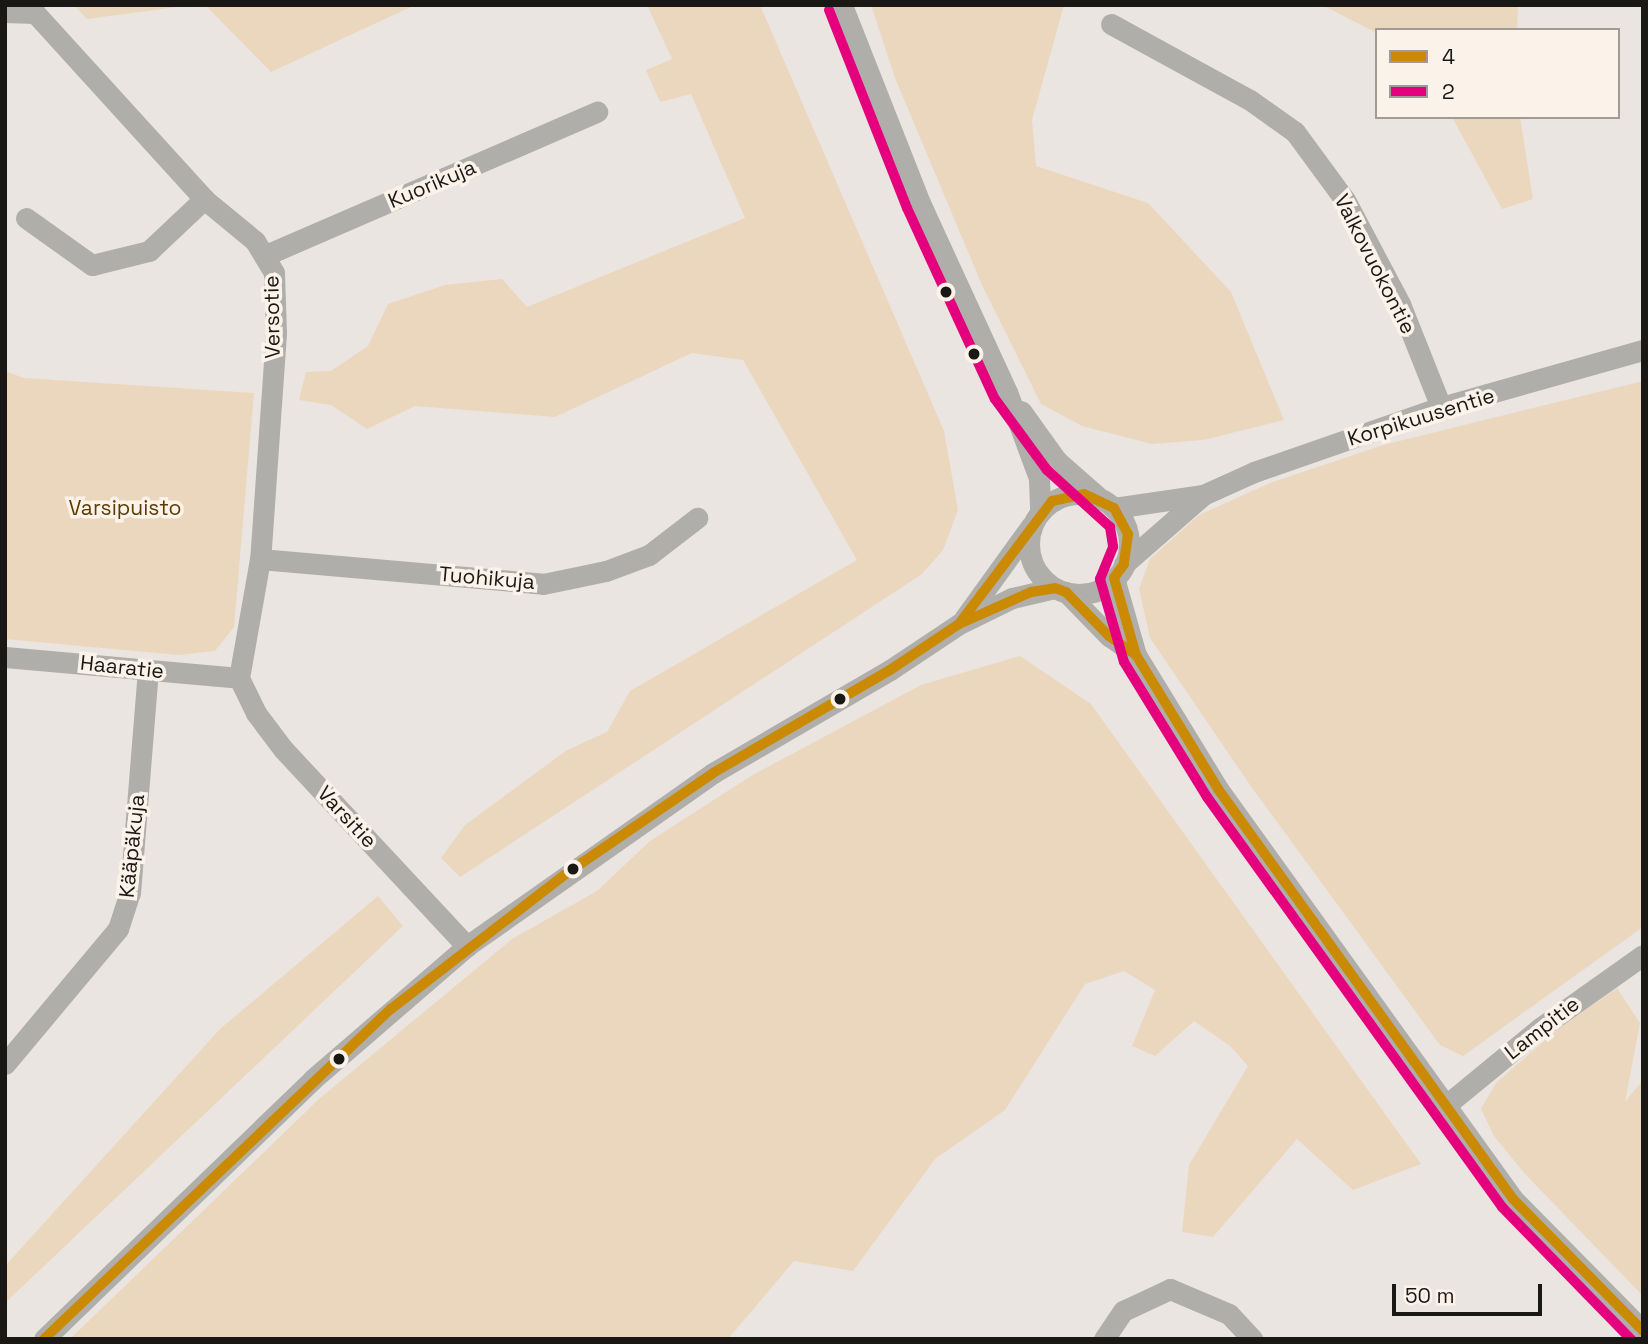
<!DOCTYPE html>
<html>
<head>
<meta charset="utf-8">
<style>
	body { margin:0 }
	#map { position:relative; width:1648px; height:1344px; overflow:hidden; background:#eae5e0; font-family:"Space Grotesk",sans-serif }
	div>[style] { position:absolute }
	.green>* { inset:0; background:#ebd7be }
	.minor>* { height:21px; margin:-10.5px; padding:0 10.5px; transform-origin:10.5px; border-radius:10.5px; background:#afaeab }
	.minor>.ring { margin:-10.5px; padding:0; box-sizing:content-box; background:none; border:21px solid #afaeab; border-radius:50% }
	.bus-1>* { height:10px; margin:-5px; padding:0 5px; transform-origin:5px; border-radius:5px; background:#cb8a04 }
	.bus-2>* { height:10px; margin:-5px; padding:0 5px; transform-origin:5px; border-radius:5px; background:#e5007d }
	.dots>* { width:19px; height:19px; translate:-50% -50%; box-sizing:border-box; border:4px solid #fbf3ea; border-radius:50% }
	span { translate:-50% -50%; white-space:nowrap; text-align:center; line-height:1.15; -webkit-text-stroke:7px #fbf3ea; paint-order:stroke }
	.street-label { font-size:21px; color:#1a1815 }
	.park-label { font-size:21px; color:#5d3b00 }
	.frame { position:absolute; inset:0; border:7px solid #1a1815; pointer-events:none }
	.legend { position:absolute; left:1375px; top:28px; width:245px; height:91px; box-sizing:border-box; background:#fbf3ea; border:2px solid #a19b95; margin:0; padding:9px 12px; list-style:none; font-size:21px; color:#1a1815 }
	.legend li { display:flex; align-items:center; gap:14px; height:35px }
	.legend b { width:35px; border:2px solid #a19b95 }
	.scale { position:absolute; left:1392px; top:1284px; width:150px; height:32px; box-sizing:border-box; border:4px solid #1a1815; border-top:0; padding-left:9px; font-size:21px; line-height:24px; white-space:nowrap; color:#1a1815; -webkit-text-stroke:5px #fbf3ea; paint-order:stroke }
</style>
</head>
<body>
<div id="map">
	<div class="green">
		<i style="clip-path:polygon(74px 5px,192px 5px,87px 19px)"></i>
		<i style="clip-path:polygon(205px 5px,415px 5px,271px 72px)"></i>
		<i style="clip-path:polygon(647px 5px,760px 5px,944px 431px,958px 510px,943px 550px,922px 574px,460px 877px,441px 858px,465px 825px,567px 750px,607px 732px,630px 691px,857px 560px,743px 360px,692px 353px,555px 417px,415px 406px,367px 429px,331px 405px,299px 400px,306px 372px,331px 371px,368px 346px,388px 304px,445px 285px,502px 279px,527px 307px,745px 218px,691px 94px,660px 102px,646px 70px,672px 59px)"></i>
		<i style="clip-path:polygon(871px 5px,1064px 5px,1032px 120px,1036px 166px,1148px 203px,1231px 292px,1284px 420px,1203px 440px,1152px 444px,1082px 426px,1041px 404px,982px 285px,895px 78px)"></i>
		<i style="clip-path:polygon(1322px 5px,1518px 5px,1517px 30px,1377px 30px,1377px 33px)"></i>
		<i style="clip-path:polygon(1452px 117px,1520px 117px,1533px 199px,1502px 209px)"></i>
		<i style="clip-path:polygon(5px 371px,24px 378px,254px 393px,234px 627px,215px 651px,178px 655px,5px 639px)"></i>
		<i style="clip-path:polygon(1643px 381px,1643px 927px,1463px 1056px,1440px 1045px,1250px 785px,1150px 638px,1139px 589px,1150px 559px,1199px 515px,1270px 483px,1383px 445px)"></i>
		<i style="clip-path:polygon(1020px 656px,1091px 704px,1421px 1164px,1353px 1190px,1297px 1139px,1213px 1237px,1182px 1232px,1189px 1165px,1248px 1066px,1230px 1046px,1194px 1021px,1155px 1056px,1132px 1046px,1155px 990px,1124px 971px,1085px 984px,1005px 1110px,935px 1159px,853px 1271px,794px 1261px,728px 1339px,70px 1339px,319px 1099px,512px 939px,597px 891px,650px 841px,751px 776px,921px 685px)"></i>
		<i style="clip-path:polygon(378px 896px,403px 926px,5px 1303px,5px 1266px,220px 1029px)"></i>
		<i style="clip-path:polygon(1617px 988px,1640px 1023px,1625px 1102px,1643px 1080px,1643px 1296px,1525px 1174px,1494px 1136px,1481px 1109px,1496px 1083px,1558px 1029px)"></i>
	</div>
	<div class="minor">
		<i style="left:32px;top:5px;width:9px;rotate:69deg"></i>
		<i style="left:35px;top:13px;width:251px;rotate:47.7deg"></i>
		<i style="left:204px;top:199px;width:66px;rotate:39.5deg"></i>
		<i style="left:255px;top:241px;width:37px;rotate:59deg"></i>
		<i style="left:274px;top:273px;width:60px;rotate:88.1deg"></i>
		<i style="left:276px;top:333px;width:227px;rotate:94deg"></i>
		<i style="left:260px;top:559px;width:121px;rotate:100deg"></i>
		<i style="left:842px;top:5px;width:213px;rotate:68.5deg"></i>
		<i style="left:920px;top:203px;width:208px;rotate:65.3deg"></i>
		<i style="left:1007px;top:392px;width:92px;rotate:69.6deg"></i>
		<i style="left:1039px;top:478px;width:34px;rotate:88deg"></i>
		<i style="left:5px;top:12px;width:30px;rotate:2deg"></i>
		<i style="left:1111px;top:24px;width:158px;rotate:28.7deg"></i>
		<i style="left:1250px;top:100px;width:55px;rotate:35.4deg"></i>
		<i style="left:1295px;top:132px;width:84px;rotate:53.7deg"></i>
		<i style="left:1345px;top:200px;width:118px;rotate:62.1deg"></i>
		<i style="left:1400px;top:304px;width:111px;rotate:68.3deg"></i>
		<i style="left:26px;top:218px;width:81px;rotate:35.5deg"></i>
		<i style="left:92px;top:265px;width:59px;rotate:-13.8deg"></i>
		<i style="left:149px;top:251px;width:76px;rotate:-43.4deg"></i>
		<i style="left:266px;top:255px;width:361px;rotate:-23.4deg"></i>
		<i style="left:1021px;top:411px;width:62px;rotate:54.2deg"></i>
		<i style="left:1057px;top:461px;width:53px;rotate:41.2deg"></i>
		<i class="ring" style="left:1029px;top:494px;width:79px;height:79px"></i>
		<i style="left:1114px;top:508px;width:90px;rotate:-8.3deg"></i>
		<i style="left:1203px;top:495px;width:56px;rotate:-24.3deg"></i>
		<i style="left:1254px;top:472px;width:198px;rotate:-19.2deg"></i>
		<i style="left:1441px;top:407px;width:210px;rotate:-15.8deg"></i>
		<i style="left:260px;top:559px;width:284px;rotate:5deg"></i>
		<i style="left:543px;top:584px;width:64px;rotate:-11.7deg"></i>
		<i style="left:606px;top:571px;width:46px;rotate:-20.4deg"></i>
		<i style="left:649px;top:555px;width:61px;rotate:-37.6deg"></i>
		<i style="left:1124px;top:564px;width:105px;rotate:-41.1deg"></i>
		<i style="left:1114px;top:578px;width:80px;rotate:74.1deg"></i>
		<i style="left:1136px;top:655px;width:157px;rotate:58.5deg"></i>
		<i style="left:1218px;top:789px;width:505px;rotate:54.26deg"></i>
		<i style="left:1513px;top:1199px;width:185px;rotate:45.4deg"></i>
		<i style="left:1066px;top:592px;width:62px;rotate:45.7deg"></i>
		<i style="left:1109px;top:636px;width:33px;rotate:35deg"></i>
		<i style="left:964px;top:619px;width:115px;rotate:-54.2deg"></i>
		<i style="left:5px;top:657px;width:235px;rotate:5.1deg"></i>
		<i style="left:239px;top:678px;width:39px;rotate:64deg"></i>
		<i style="left:256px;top:713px;width:45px;rotate:53.1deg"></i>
		<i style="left:283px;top:749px;width:270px;rotate:47deg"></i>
		<i style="left:5px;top:1064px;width:176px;rotate:-50.1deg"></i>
		<i style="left:118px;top:929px;width:38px;rotate:-72deg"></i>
		<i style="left:130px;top:893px;width:224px;rotate:-85.4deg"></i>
		<i style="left:1445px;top:1106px;width:123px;rotate:-39.4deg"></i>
		<i style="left:1540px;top:1028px;width:126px;rotate:-35.3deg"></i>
		<i style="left:44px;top:1339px;width:374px;rotate:-44deg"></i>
		<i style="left:313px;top:1079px;width:203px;rotate:-40.8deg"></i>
		<i style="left:467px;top:946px;width:301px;rotate:-35.1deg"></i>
		<i style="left:713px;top:773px;width:205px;rotate:-30.2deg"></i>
		<i style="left:890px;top:670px;width:83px;rotate:-33.7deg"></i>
		<i style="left:959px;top:624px;width:59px;rotate:-26.1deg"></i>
		<i style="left:1012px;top:598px;width:44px;rotate:-13.1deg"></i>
		<i style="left:1104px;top:1339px;width:34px;rotate:-56deg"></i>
		<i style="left:1123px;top:1311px;width:52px;rotate:-25.1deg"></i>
		<i style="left:1170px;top:1289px;width:64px;rotate:23deg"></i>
		<i style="left:1229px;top:1314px;width:34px;rotate:47deg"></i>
	</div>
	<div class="bus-1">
		<i style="left:959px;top:624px;width:154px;rotate:-52.9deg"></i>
		<i style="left:1052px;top:501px;width:33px;rotate:-12deg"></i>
		<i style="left:1084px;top:494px;width:33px;rotate:25deg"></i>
		<i style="left:1114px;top:508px;width:30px;rotate:62deg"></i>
		<i style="left:1128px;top:534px;width:30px;rotate:98deg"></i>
		<i style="left:1124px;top:564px;width:17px;rotate:126deg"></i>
		<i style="left:1114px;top:578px;width:80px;rotate:74.1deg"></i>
		<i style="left:1136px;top:655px;width:157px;rotate:58.5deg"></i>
		<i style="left:1218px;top:789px;width:505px;rotate:54.26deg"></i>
		<i style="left:1513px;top:1199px;width:185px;rotate:45.4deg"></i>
		<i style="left:44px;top:1339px;width:479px;rotate:-43.6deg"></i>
		<i style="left:391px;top:1009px;width:222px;rotate:-37.7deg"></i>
		<i style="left:567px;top:873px;width:177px;rotate:-34.4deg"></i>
		<i style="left:713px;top:773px;width:205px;rotate:-30.2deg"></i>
		<i style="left:890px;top:670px;width:83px;rotate:-33.7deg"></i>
		<i style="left:959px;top:624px;width:79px;rotate:-24deg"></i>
		<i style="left:1031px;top:592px;width:24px;rotate:-9deg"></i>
		<i style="left:1055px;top:588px;width:12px;rotate:20deg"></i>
		<i style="left:1066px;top:592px;width:62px;rotate:45.7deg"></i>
		<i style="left:1109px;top:636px;width:33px;rotate:35deg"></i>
	</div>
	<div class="bus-2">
		<i style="left:829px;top:10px;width:213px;rotate:68.5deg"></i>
		<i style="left:907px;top:208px;width:210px;rotate:65.3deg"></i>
		<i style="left:995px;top:399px;width:88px;rotate:53.8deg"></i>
		<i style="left:1047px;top:470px;width:85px;rotate:42.1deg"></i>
		<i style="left:1110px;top:527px;width:20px;rotate:81deg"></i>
		<i style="left:1113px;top:547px;width:35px;rotate:112deg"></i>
		<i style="left:1100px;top:579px;width:86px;rotate:73.9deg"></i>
		<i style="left:1124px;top:662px;width:158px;rotate:58.4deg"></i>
		<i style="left:1207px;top:797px;width:505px;rotate:54.26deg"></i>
		<i style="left:1502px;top:1207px;width:185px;rotate:45.7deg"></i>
	</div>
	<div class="dots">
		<i style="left:946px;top:292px;background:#1a1815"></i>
		<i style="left:974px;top:354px;background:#1a1815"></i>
		<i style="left:840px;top:699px;background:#1a1815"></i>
		<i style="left:573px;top:869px;background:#1a1815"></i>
		<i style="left:339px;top:1059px;background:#1a1815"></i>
	</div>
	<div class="street-label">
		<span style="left:432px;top:184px;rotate:-23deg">Kuorikuja</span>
		<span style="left:1375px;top:264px;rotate:63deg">Valkovuokontie</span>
		<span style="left:272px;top:317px;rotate:-91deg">Versotie</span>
		<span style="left:1421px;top:417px;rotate:-17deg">Korpikuusentie</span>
		<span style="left:487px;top:578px;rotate:5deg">Tuohikuja</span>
		<span style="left:122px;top:667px;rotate:6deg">Haaratie</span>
		<span style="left:347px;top:817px;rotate:47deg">Varsitie</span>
		<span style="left:132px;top:846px;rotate:-84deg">Kääpäkuja</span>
		<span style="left:1542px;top:1028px;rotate:-38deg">Lampitie</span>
	</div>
	<div class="park-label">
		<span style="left:125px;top:508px">Varsipuisto</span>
	</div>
	<div class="frame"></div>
	<ul class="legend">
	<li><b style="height:9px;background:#cb8a04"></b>4</li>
	<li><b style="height:9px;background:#e5007d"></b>2</li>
	</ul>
	<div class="scale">50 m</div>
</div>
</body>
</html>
